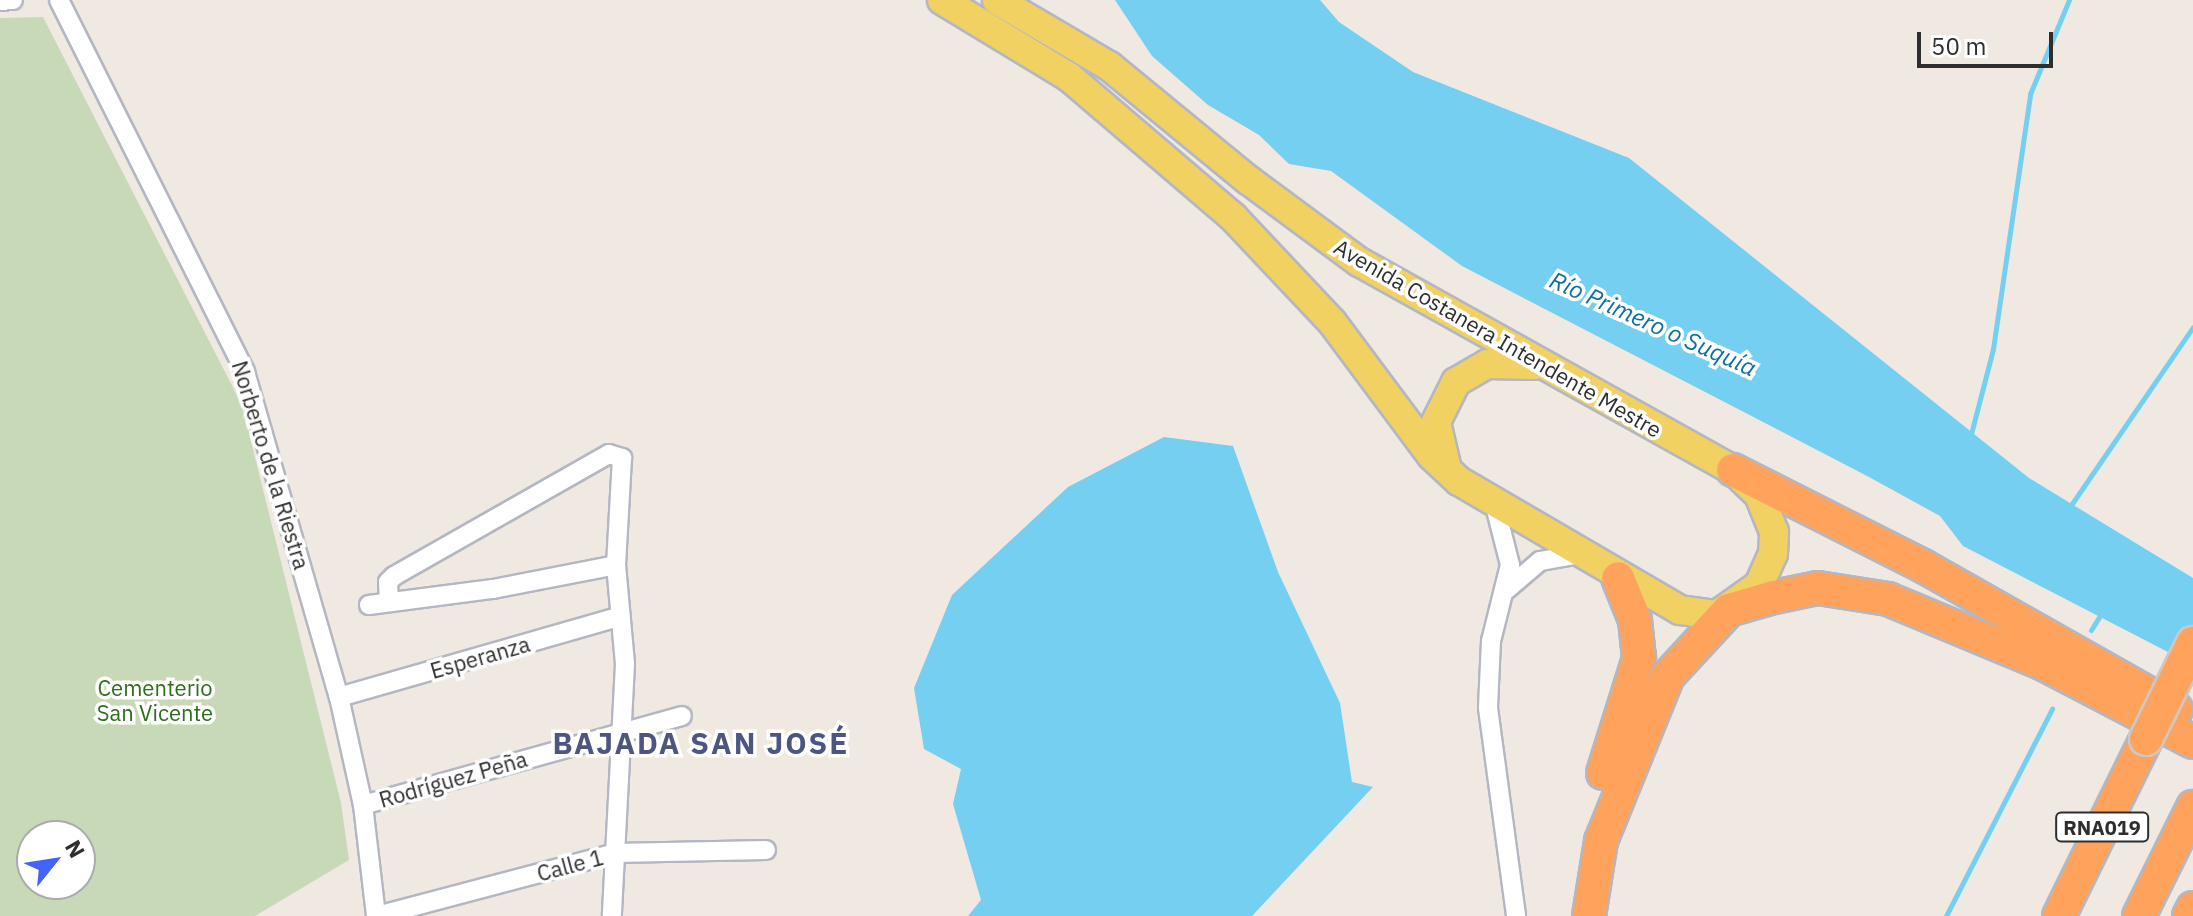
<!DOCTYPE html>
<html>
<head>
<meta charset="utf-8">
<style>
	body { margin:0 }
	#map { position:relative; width:2193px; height:916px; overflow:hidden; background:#efe9e1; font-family:"IBM Plex Sans",sans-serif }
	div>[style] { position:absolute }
	.cemetery>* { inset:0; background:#c8d9b8 }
	.water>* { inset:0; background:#75cff0 }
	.stream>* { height:5px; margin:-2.5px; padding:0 2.5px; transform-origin:2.5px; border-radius:2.5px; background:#75cff0 }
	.roads { filter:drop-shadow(2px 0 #b4b7c1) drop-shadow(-2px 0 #b4b7c1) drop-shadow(0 2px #b4b7c1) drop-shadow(0 -2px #b4b7c1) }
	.minor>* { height:18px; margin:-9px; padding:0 9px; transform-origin:9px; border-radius:9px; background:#fff }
	.primary>* { height:28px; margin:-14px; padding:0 14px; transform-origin:14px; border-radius:14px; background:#f2d163 }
	.motorway>* { height:32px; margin:-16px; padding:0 16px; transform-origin:16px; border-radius:16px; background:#ffa35c }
	.bridges { filter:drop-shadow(2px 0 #c9c9c9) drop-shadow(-2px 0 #c9c9c9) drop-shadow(0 2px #c9c9c9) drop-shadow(0 -2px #c9c9c9) }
	.motorway-bridge>* { height:32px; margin:-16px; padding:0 16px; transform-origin:16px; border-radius:16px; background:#ffa35c }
	span { translate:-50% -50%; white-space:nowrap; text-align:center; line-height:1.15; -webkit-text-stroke:7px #fff; paint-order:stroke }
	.shield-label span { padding:2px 6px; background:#fff; border:2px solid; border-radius:6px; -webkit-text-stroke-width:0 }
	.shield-label { font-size:20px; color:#2e2e2e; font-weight:700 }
	.street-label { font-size:22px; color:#2e2e2e }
	.park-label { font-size:22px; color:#2c6e1b }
	.water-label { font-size:24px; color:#0d6fa3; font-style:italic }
	.district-label { font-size:30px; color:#4d5680; font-weight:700; letter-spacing:2px }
	.north { position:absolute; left:16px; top:820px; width:80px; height:80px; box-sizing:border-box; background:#fff; border:2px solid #ababab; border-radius:50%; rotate:60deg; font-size:22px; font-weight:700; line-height:32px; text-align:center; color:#2e2e2e }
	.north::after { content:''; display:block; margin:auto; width:28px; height:36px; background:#4264fb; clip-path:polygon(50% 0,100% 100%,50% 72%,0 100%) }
	.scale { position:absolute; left:1917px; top:32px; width:136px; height:36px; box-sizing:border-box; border:4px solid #2e2e2e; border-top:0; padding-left:10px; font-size:24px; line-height:28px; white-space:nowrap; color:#2e2e2e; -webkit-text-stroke:6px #fff; paint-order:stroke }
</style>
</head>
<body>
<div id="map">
	<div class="cemetery">
		<i style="clip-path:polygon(evenodd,43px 17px,242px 405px,341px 803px,349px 860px,255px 916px,0 916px,0 18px,43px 17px,32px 836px,80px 836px,80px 884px,32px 884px,32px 836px)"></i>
	</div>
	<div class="water">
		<i style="clip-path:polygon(1115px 0,1320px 0,1339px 22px,1413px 72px,1629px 158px,2029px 478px,2193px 578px,2193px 665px,1963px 546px,1940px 516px,1869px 477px,1462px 266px,1331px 171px,1289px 164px,1259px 135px,1208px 105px,1152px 56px)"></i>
		<i style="clip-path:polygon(1164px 437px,1233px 446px,1278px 572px,1340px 703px,1352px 782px,1373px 787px,1252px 916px,968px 916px,981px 900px,953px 804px,961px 769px,924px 749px,914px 688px,952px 595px,1068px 487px)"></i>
	</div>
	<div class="stream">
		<i style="left:1971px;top:434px;width:88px;rotate:-75.5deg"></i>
		<i style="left:1993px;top:349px;width:258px;rotate:-81.7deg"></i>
		<i style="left:2030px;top:94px;width:102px;rotate:-67.5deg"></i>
		<i style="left:2069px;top:508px;width:219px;rotate:-55.6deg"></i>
		<i style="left:2091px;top:630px;width:19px;rotate:-58deg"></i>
		<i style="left:1946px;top:916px;width:233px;rotate:-62.9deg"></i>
	</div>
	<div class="roads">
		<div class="minor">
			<i style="left:59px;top:0;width:416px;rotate:63.4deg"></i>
			<i style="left:245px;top:372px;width:338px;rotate:73.9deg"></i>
			<i style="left:339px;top:697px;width:111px;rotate:77.5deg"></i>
			<i style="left:363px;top:805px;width:112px;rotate:83.3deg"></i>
			<i style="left:0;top:1px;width:13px;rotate:-4deg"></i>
			<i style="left:1495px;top:506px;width:61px;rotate:75.7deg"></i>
			<i style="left:1510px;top:565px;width:78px;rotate:104deg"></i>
			<i style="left:1491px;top:641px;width:67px;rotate:92.6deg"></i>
			<i style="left:1488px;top:708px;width:210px;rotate:82.3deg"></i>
			<i style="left:1505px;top:591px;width:46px;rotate:-40.6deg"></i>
			<i style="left:1540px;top:561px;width:41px;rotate:-9.9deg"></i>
			<i style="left:389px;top:602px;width:20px;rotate:-93deg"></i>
			<i style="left:388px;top:582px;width:8px;rotate:-45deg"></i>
			<i style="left:394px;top:576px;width:247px;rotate:-29.6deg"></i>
			<i style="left:609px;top:454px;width:14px;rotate:17deg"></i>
			<i style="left:622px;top:458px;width:107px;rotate:93.2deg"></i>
			<i style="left:616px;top:565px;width:99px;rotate:84.8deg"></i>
			<i style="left:625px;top:664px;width:252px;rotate:93deg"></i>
			<i style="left:369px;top:605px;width:125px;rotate:-7.4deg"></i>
			<i style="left:493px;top:589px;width:125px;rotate:-11deg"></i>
			<i style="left:339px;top:697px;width:293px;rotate:-16deg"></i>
			<i style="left:363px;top:805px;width:331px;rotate:-15.6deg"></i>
			<i style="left:377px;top:916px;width:246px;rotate:-14.8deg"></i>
			<i style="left:615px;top:853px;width:151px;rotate:-1.1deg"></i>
		</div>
		<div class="primary">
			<i style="left:942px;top:0;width:149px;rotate:31.2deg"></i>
			<i style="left:1069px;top:77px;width:216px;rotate:40.5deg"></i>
			<i style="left:1233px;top:217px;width:144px;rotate:46.7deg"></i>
			<i style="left:1332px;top:322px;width:167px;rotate:53.3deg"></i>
			<i style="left:1432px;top:456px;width:37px;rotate:43deg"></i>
			<i style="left:1459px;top:481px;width:256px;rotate:30.3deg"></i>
			<i style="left:1680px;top:610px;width:37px;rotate:8deg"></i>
			<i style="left:1717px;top:615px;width:52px;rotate:-35.5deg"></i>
			<i style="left:1759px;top:585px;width:34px;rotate:-66deg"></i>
			<i style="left:1773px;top:554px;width:22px;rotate:-87deg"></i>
			<i style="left:1774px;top:532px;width:40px;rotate:-112deg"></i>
			<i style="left:1759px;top:495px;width:36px;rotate:-136deg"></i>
			<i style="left:1733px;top:470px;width:428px;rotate:-150.9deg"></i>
			<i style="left:1359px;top:262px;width:138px;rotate:-143.5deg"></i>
			<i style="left:1248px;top:180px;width:180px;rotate:-140.6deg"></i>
			<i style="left:1109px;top:66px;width:130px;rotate:-149.5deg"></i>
			<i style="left:1446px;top:465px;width:44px;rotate:-103.1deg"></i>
			<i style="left:1436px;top:422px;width:45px;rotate:-63.4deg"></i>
			<i style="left:1456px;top:382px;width:36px;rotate:-30deg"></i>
			<i style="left:1487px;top:364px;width:47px;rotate:1.2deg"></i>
		</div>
		<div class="motorway">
			<i style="left:1733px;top:470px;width:213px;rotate:26.8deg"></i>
			<i style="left:1923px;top:566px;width:291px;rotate:29.5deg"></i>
			<i style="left:1603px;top:773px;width:121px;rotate:-72.6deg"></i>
			<i style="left:1639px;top:658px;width:38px;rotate:-96deg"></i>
			<i style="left:1635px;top:620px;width:45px;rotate:-112deg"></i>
			<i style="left:1589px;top:916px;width:76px;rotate:-80.9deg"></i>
			<i style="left:1601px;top:841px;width:178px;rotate:-67.9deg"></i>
			<i style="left:1668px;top:676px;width:90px;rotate:-47.3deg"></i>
			<i style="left:1729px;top:610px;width:47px;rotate:-16.1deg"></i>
			<i style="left:1774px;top:597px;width:45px;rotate:-11.6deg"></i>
			<i style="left:1818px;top:588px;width:71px;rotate:8.9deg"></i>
			<i style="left:1888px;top:599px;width:167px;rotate:22.6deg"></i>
			<i style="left:2042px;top:663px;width:170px;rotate:27.6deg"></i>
			<i style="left:2059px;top:916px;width:197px;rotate:-63.8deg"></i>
			<i style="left:2139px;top:916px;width:122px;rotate:-63.6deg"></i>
			<i style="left:2189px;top:916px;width:9px;rotate:-63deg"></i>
		</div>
	</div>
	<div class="bridges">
		<div class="motorway-bridge">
			<i style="left:2146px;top:739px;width:107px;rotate:-63.9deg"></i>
		</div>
	</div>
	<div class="shield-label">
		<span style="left:2102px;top:827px">RNA019</span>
	</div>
	<div class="street-label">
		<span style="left:1498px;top:338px;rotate:30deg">Avenida Costanera Intendente Mestre</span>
		<span style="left:271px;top:465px;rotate:73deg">Norberto de la Riestra</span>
		<span style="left:480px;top:657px;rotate:-16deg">Esperanza</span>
		<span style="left:453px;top:779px;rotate:-16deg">Rodríguez Peña</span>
		<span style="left:570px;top:865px;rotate:-15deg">Calle 1</span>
	</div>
	<div class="park-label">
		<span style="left:155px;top:700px">Cementerio<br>San Vicente</span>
	</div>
	<div class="water-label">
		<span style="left:1653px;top:324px;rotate:24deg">Río Primero o Suquía</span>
	</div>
	<div class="district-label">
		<span style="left:701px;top:743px">BAJADA SAN JOSÉ</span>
	</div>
	<div class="north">N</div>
	<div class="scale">50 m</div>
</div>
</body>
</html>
